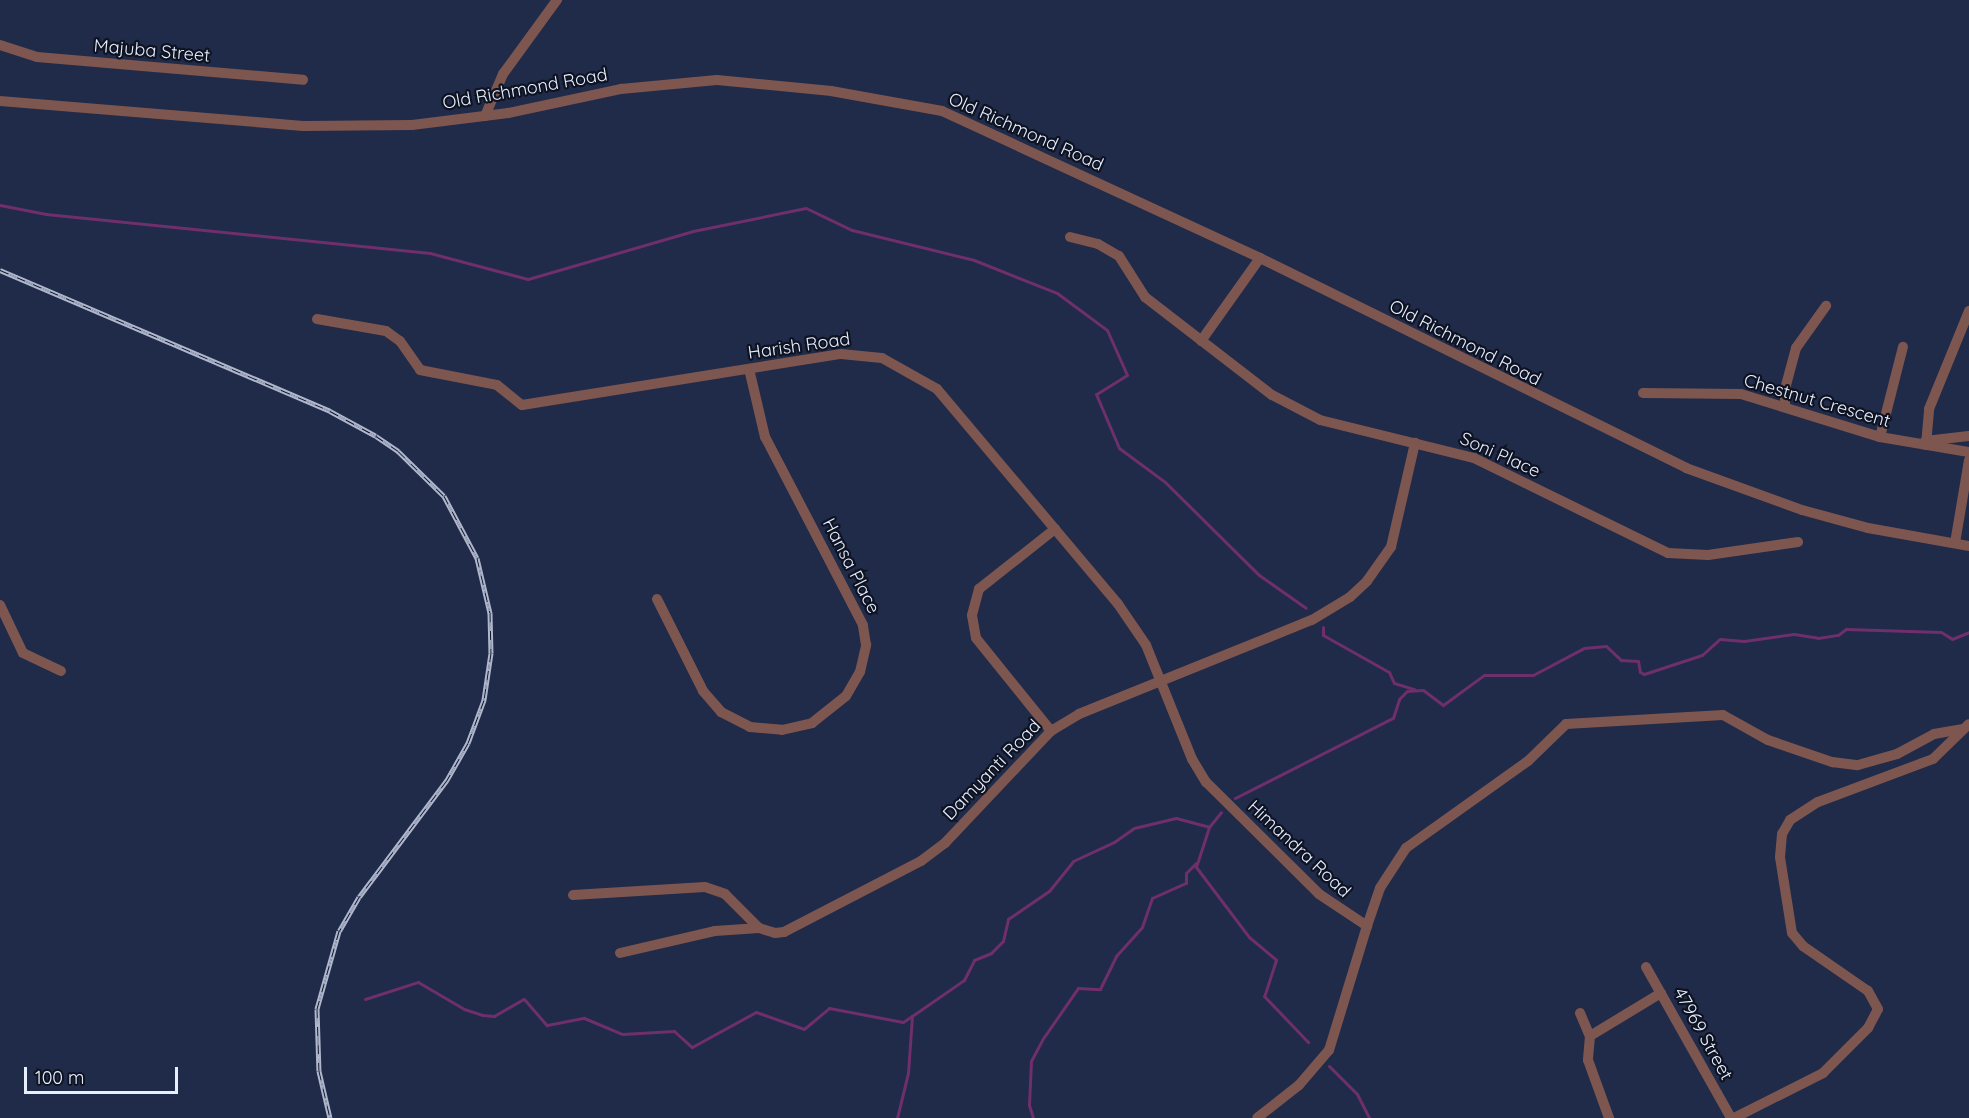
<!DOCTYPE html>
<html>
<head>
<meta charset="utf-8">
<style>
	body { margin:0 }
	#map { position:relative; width:1969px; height:1118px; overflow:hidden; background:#202a49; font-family:Quicksand,sans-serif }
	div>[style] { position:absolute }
	.stream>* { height:3px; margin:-1.5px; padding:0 1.5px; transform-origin:1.5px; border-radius:1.5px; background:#6e2f6b }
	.minor>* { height:10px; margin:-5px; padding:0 5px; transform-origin:5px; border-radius:5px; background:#7d5650 }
	.rail>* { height:5px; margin-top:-2.5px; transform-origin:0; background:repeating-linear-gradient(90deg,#0e1321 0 9px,#afb7cc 0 18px); box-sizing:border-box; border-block:2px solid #afb7cc }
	span { translate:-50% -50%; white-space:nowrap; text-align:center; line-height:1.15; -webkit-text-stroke:4.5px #0e1321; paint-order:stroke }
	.street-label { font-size:18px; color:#e7eeff }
	.scale { position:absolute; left:24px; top:1067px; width:154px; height:27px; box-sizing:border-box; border:3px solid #e7eeff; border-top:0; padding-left:8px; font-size:18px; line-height:21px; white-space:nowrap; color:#e7eeff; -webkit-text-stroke:4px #0e1321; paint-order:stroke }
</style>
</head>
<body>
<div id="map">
	<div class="stream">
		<i style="left:0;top:205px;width:47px;rotate:11.1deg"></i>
		<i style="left:46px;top:214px;width:386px;rotate:5.8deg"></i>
		<i style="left:430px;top:253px;width:101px;rotate:14.9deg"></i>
		<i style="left:528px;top:279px;width:172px;rotate:-16.2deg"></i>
		<i style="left:693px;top:231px;width:115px;rotate:-11.5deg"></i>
		<i style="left:806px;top:208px;width:51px;rotate:25.6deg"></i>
		<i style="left:852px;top:230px;width:126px;rotate:13.8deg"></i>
		<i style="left:974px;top:260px;width:89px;rotate:21.7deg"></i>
		<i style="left:1057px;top:293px;width:62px;rotate:36.5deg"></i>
		<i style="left:1107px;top:330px;width:49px;rotate:66deg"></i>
		<i style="left:1127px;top:375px;width:36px;rotate:148deg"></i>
		<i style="left:1096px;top:394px;width:59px;rotate:66.9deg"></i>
		<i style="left:1119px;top:448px;width:57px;rotate:36.5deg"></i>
		<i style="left:1165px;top:482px;width:132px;rotate:44.7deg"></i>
		<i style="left:1259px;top:575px;width:57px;rotate:35.1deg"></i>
		<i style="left:1323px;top:627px;width:8px;rotate:90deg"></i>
		<i style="left:1323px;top:635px;width:76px;rotate:29.3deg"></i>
		<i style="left:1389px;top:672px;width:12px;rotate:66deg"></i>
		<i style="left:1394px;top:683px;width:21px;rotate:17deg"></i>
		<i style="left:1235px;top:798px;width:177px;rotate:-26.9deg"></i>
		<i style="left:1393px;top:718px;width:20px;rotate:-72deg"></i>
		<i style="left:1399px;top:699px;width:11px;rotate:-45deg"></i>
		<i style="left:1407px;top:691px;width:16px;rotate:-4deg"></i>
		<i style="left:1423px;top:690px;width:25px;rotate:37deg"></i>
		<i style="left:1443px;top:705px;width:51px;rotate:-36.2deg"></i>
		<i style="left:1484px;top:675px;width:49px"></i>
		<i style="left:1533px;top:675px;width:58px;rotate:-27.9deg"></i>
		<i style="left:1584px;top:648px;width:22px;rotate:-5deg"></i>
		<i style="left:1606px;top:646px;width:21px;rotate:43deg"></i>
		<i style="left:1621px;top:660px;width:17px;rotate:3deg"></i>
		<i style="left:1638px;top:661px;width:11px;rotate:80deg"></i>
		<i style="left:1640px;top:672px;width:4px;rotate:27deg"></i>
		<i style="left:1644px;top:674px;width:61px;rotate:-18.1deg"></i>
		<i style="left:1702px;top:655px;width:24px;rotate:-42deg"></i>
		<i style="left:1720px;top:639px;width:24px;rotate:5deg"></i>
		<i style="left:1744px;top:641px;width:50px;rotate:-8deg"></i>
		<i style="left:1794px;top:634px;width:24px;rotate:9deg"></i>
		<i style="left:1818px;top:638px;width:20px;rotate:-9deg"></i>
		<i style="left:1838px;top:635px;width:10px;rotate:-37deg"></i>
		<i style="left:1846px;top:629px;width:95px;rotate:1.8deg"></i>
		<i style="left:1941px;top:632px;width:13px;rotate:32deg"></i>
		<i style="left:1952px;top:639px;width:18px;rotate:-22deg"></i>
		<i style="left:1209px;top:827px;width:42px;rotate:108deg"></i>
		<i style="left:1196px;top:867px;width:88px;rotate:52.9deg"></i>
		<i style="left:1249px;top:937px;width:35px;rotate:40deg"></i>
		<i style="left:1276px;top:960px;width:38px;rotate:108deg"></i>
		<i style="left:1264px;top:996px;width:64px;rotate:46.3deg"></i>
		<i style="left:365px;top:999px;width:56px;rotate:-17.8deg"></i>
		<i style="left:418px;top:982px;width:53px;rotate:30.4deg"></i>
		<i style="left:464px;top:1009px;width:19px;rotate:18deg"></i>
		<i style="left:482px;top:1015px;width:12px;rotate:5deg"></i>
		<i style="left:494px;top:1016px;width:34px;rotate:-30deg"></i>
		<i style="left:524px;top:999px;width:35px;rotate:49deg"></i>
		<i style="left:547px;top:1025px;width:38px;rotate:-11deg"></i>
		<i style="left:584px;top:1018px;width:41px;rotate:22.8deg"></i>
		<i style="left:622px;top:1034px;width:52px;rotate:-3.3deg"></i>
		<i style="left:674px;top:1031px;width:24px;rotate:42deg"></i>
		<i style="left:692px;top:1047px;width:73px;rotate:-28.7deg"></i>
		<i style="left:756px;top:1012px;width:51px;rotate:19.5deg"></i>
		<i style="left:804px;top:1029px;width:33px;rotate:-40deg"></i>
		<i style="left:829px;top:1008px;width:75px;rotate:10.7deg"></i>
		<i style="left:903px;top:1022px;width:11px;rotate:-34deg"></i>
		<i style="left:1329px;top:1066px;width:40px;rotate:45deg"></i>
		<i style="left:1357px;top:1094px;width:27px;rotate:63deg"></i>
		<i style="left:897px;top:1118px;width:46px;rotate:-76.3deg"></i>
		<i style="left:908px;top:1073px;width:57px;rotate:-86deg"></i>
		<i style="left:912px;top:1016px;width:63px;rotate:-34.7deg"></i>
		<i style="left:964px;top:980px;width:22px;rotate:-63deg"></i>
		<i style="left:974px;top:960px;width:18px;rotate:-22deg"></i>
		<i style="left:991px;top:953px;width:17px;rotate:-45deg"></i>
		<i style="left:1003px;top:941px;width:23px;rotate:-77deg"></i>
		<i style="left:1008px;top:919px;width:50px;rotate:-34.3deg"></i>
		<i style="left:1049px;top:891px;width:38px;rotate:-51deg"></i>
		<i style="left:1073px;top:861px;width:45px;rotate:-24.9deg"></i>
		<i style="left:1114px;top:842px;width:24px;rotate:-35deg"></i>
		<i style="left:1134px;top:828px;width:43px;rotate:-13.4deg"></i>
		<i style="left:1176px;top:818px;width:34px;rotate:15deg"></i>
		<i style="left:1209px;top:827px;width:19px;rotate:-51deg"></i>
		<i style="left:1033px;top:1118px;width:14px;rotate:-107deg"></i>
		<i style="left:1029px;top:1105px;width:44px;rotate:-87.4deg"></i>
		<i style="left:1031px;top:1061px;width:27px;rotate:-62deg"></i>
		<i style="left:1044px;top:1037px;width:60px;rotate:-55.2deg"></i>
		<i style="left:1078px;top:988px;width:22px;rotate:3deg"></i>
		<i style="left:1100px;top:989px;width:37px;rotate:-64deg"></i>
		<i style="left:1116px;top:956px;width:39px;rotate:-48deg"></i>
		<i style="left:1142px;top:927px;width:31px;rotate:-71deg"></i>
		<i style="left:1152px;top:898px;width:37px;rotate:-24deg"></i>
		<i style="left:1186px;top:883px;width:10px;rotate:-90deg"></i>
		<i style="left:1186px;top:873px;width:14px;rotate:-45deg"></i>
	</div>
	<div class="minor">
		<i style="left:0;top:45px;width:39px;rotate:18deg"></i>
		<i style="left:37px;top:57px;width:267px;rotate:4.9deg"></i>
		<i style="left:0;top:101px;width:304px;rotate:4.7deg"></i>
		<i style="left:303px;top:126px;width:109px;rotate:-0.5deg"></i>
		<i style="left:412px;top:125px;width:97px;rotate:-7.1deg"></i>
		<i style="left:508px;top:113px;width:116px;rotate:-12deg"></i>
		<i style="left:621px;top:89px;width:96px;rotate:-5.4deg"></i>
		<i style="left:717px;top:80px;width:115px;rotate:5.5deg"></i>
		<i style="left:831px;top:91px;width:113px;rotate:10.2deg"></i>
		<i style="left:942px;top:111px;width:350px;rotate:24.8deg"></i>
		<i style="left:1260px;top:258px;width:475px;rotate:26.2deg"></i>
		<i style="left:1686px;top:468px;width:123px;rotate:19.9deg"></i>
		<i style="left:1802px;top:510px;width:68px;rotate:15.3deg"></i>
		<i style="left:1868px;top:528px;width:103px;rotate:10.1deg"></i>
		<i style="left:485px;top:116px;width:46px;rotate:-66.8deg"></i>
		<i style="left:503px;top:74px;width:92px;rotate:-53.9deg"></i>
		<i style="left:1070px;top:237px;width:29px;rotate:14deg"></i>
		<i style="left:1098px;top:244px;width:24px;rotate:30deg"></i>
		<i style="left:1119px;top:256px;width:49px;rotate:57.6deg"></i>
		<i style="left:1145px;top:297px;width:160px;rotate:37.7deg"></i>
		<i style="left:1272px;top:395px;width:54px;rotate:27.5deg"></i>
		<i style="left:1320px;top:420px;width:159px;rotate:13.9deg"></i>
		<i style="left:1474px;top:458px;width:216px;rotate:26.1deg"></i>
		<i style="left:1668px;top:553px;width:40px;rotate:2.9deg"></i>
		<i style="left:1708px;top:555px;width:91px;rotate:-8.2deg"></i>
		<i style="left:317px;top:319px;width:70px;rotate:9.9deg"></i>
		<i style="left:386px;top:331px;width:17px;rotate:36deg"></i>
		<i style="left:400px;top:341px;width:35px;rotate:55deg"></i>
		<i style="left:420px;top:370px;width:78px;rotate:11deg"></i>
		<i style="left:497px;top:385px;width:32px;rotate:39deg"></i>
		<i style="left:522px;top:405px;width:323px;rotate:-9.1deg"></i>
		<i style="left:841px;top:354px;width:41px;rotate:5.6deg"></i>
		<i style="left:882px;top:358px;width:63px;rotate:29.4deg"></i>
		<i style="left:937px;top:389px;width:281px;rotate:49.9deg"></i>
		<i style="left:1118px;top:604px;width:50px;rotate:55.7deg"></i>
		<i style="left:1146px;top:645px;width:123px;rotate:68deg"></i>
		<i style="left:1192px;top:759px;width:27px;rotate:59deg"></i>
		<i style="left:1206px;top:782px;width:159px;rotate:44.7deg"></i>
		<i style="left:1319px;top:894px;width:58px;rotate:33.7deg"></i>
		<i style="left:1367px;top:926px;width:130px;rotate:107deg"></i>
		<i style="left:1329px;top:1050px;width:46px;rotate:130.6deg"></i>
		<i style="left:1299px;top:1085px;width:53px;rotate:141.8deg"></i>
		<i style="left:1201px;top:341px;width:102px;rotate:-54.6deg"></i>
		<i style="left:1643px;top:393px;width:98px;rotate:0.6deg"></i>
		<i style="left:1741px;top:394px;width:145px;rotate:17.2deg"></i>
		<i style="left:1880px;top:437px;width:90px;rotate:9.6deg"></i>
		<i style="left:1785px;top:406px;width:17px;rotate:-90deg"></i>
		<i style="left:1785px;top:389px;width:42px;rotate:-75deg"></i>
		<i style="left:1796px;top:348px;width:52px;rotate:-54.5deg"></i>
		<i style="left:1880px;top:437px;width:93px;rotate:-75.7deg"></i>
		<i style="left:1925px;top:441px;width:44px;rotate:-6.5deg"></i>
		<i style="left:1926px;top:445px;width:36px;rotate:-85deg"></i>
		<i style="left:1929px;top:409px;width:106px;rotate:-67.8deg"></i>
		<i style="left:1955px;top:543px;width:84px;rotate:-80.4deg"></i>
		<i style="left:657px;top:599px;width:103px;rotate:63.4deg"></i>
		<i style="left:703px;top:691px;width:28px;rotate:49deg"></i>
		<i style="left:721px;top:712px;width:33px;rotate:27deg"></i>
		<i style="left:750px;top:727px;width:32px;rotate:5deg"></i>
		<i style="left:782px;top:730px;width:31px;rotate:-13deg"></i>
		<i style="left:812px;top:723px;width:43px;rotate:-38.5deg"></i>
		<i style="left:846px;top:696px;width:28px;rotate:-60deg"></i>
		<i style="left:860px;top:672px;width:28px;rotate:-77deg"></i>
		<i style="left:866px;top:645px;width:20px;rotate:-99deg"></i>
		<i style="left:863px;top:625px;width:212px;rotate:-117.5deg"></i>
		<i style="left:765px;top:437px;width:70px;rotate:-103.2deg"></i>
		<i style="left:0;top:605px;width:53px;rotate:64.4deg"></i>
		<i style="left:23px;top:653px;width:42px;rotate:25.3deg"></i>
		<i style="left:1051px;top:731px;width:119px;rotate:-128.9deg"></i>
		<i style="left:976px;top:638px;width:23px;rotate:-100deg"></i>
		<i style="left:972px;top:615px;width:27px;rotate:-75deg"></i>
		<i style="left:979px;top:589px;width:97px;rotate:-38.3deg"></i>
		<i style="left:573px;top:895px;width:132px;rotate:-3.5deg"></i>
		<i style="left:705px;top:887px;width:21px;rotate:19deg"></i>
		<i style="left:725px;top:894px;width:48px;rotate:45deg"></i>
		<i style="left:759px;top:928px;width:17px;rotate:17deg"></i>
		<i style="left:775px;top:933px;width:9px;rotate:-6deg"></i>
		<i style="left:784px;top:932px;width:154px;rotate:-27.4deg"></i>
		<i style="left:921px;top:861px;width:30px;rotate:-37deg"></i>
		<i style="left:945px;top:843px;width:154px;rotate:-46.6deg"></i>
		<i style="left:1051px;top:731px;width:33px;rotate:-31deg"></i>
		<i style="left:1079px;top:714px;width:251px;rotate:-22deg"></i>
		<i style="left:1312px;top:620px;width:44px;rotate:-31.2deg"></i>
		<i style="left:1350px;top:597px;width:23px;rotate:-43deg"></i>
		<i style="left:1367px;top:581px;width:42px;rotate:-54.8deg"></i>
		<i style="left:1391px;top:547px;width:107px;rotate:-77deg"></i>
		<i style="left:1367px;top:926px;width:40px;rotate:-71.1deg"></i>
		<i style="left:1380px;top:888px;width:48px;rotate:-57deg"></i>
		<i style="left:1406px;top:848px;width:150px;rotate:-35.5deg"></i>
		<i style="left:1528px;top:761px;width:53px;rotate:-44.2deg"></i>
		<i style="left:1566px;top:724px;width:157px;rotate:-3.3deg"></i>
		<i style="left:1723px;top:715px;width:51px;rotate:29.1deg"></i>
		<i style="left:1768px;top:740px;width:68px;rotate:19deg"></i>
		<i style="left:1832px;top:762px;width:26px;rotate:7deg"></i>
		<i style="left:1858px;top:765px;width:41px;rotate:-15.8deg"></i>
		<i style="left:1897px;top:754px;width:42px;rotate:-28.4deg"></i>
		<i style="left:1934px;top:734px;width:28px;rotate:-10deg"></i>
		<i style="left:620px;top:953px;width:98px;rotate:-13deg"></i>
		<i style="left:715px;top:931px;width:44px;rotate:-3.9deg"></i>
		<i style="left:1646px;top:967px;width:173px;rotate:60.6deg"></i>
		<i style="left:1580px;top:1013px;width:25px;rotate:67deg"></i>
		<i style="left:1590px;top:1036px;width:24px;rotate:95deg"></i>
		<i style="left:1588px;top:1060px;width:62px;rotate:70.1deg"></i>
		<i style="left:1590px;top:1036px;width:83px;rotate:-31.2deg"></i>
		<i style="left:1734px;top:1118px;width:100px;rotate:-26.8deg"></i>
		<i style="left:1823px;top:1073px;width:64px;rotate:-45deg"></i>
		<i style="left:1868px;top:1028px;width:21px;rotate:-62deg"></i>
		<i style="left:1878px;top:1009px;width:21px;rotate:-119deg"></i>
		<i style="left:1868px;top:991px;width:79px;rotate:-145.3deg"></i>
		<i style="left:1803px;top:946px;width:17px;rotate:-130deg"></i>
		<i style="left:1792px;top:933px;width:77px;rotate:-99deg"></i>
		<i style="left:1780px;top:857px;width:23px;rotate:-85deg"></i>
		<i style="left:1782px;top:834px;width:16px;rotate:-60deg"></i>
		<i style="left:1790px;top:820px;width:33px;rotate:-33deg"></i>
		<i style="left:1818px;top:802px;width:123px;rotate:-20.5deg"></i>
		<i style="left:1933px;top:759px;width:50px;rotate:-44.2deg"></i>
	</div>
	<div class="rail">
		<i style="left:0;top:270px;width:359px;rotate:23.1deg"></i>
		<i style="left:330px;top:411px;width:52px;rotate:28.5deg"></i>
		<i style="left:376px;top:436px;width:27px;rotate:34deg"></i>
		<i style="left:398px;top:451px;width:64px;rotate:44.4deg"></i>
		<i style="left:444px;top:496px;width:70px;rotate:62deg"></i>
		<i style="left:477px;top:558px;width:57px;rotate:76.7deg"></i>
		<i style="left:490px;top:613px;width:40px;rotate:88.6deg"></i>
		<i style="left:491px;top:653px;width:48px;rotate:98.5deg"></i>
		<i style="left:484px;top:700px;width:46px;rotate:110.4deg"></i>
		<i style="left:468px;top:743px;width:43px;rotate:119.6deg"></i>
		<i style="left:447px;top:780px;width:146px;rotate:126.9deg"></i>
		<i style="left:359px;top:897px;width:39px;rotate:120deg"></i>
		<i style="left:339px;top:931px;width:81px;rotate:105.8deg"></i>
		<i style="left:317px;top:1009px;width:62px;rotate:88.2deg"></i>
		<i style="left:319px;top:1071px;width:48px;rotate:76.8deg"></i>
	</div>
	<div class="street-label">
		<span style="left:152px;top:51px;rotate:5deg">Majuba Street</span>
		<span style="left:525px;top:89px;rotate:-10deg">Old Richmond Road</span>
		<span style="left:1026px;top:132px;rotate:24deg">Old Richmond Road</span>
		<span style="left:1465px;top:343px;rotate:27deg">Old Richmond Road</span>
		<span style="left:799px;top:346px;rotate:-8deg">Harish Road</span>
		<span style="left:1817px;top:401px;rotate:16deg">Chestnut Crescent</span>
		<span style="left:1500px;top:455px;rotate:24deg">Soni Place</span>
		<span style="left:851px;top:566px;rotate:63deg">Hansa Place</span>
		<span style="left:992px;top:770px;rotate:-46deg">Damyanti Road</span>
		<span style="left:1299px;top:849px;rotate:43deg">Himandra Road</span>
		<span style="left:1703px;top:1034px;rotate:61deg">47969 Street</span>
	</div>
	<div class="scale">100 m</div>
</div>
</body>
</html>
